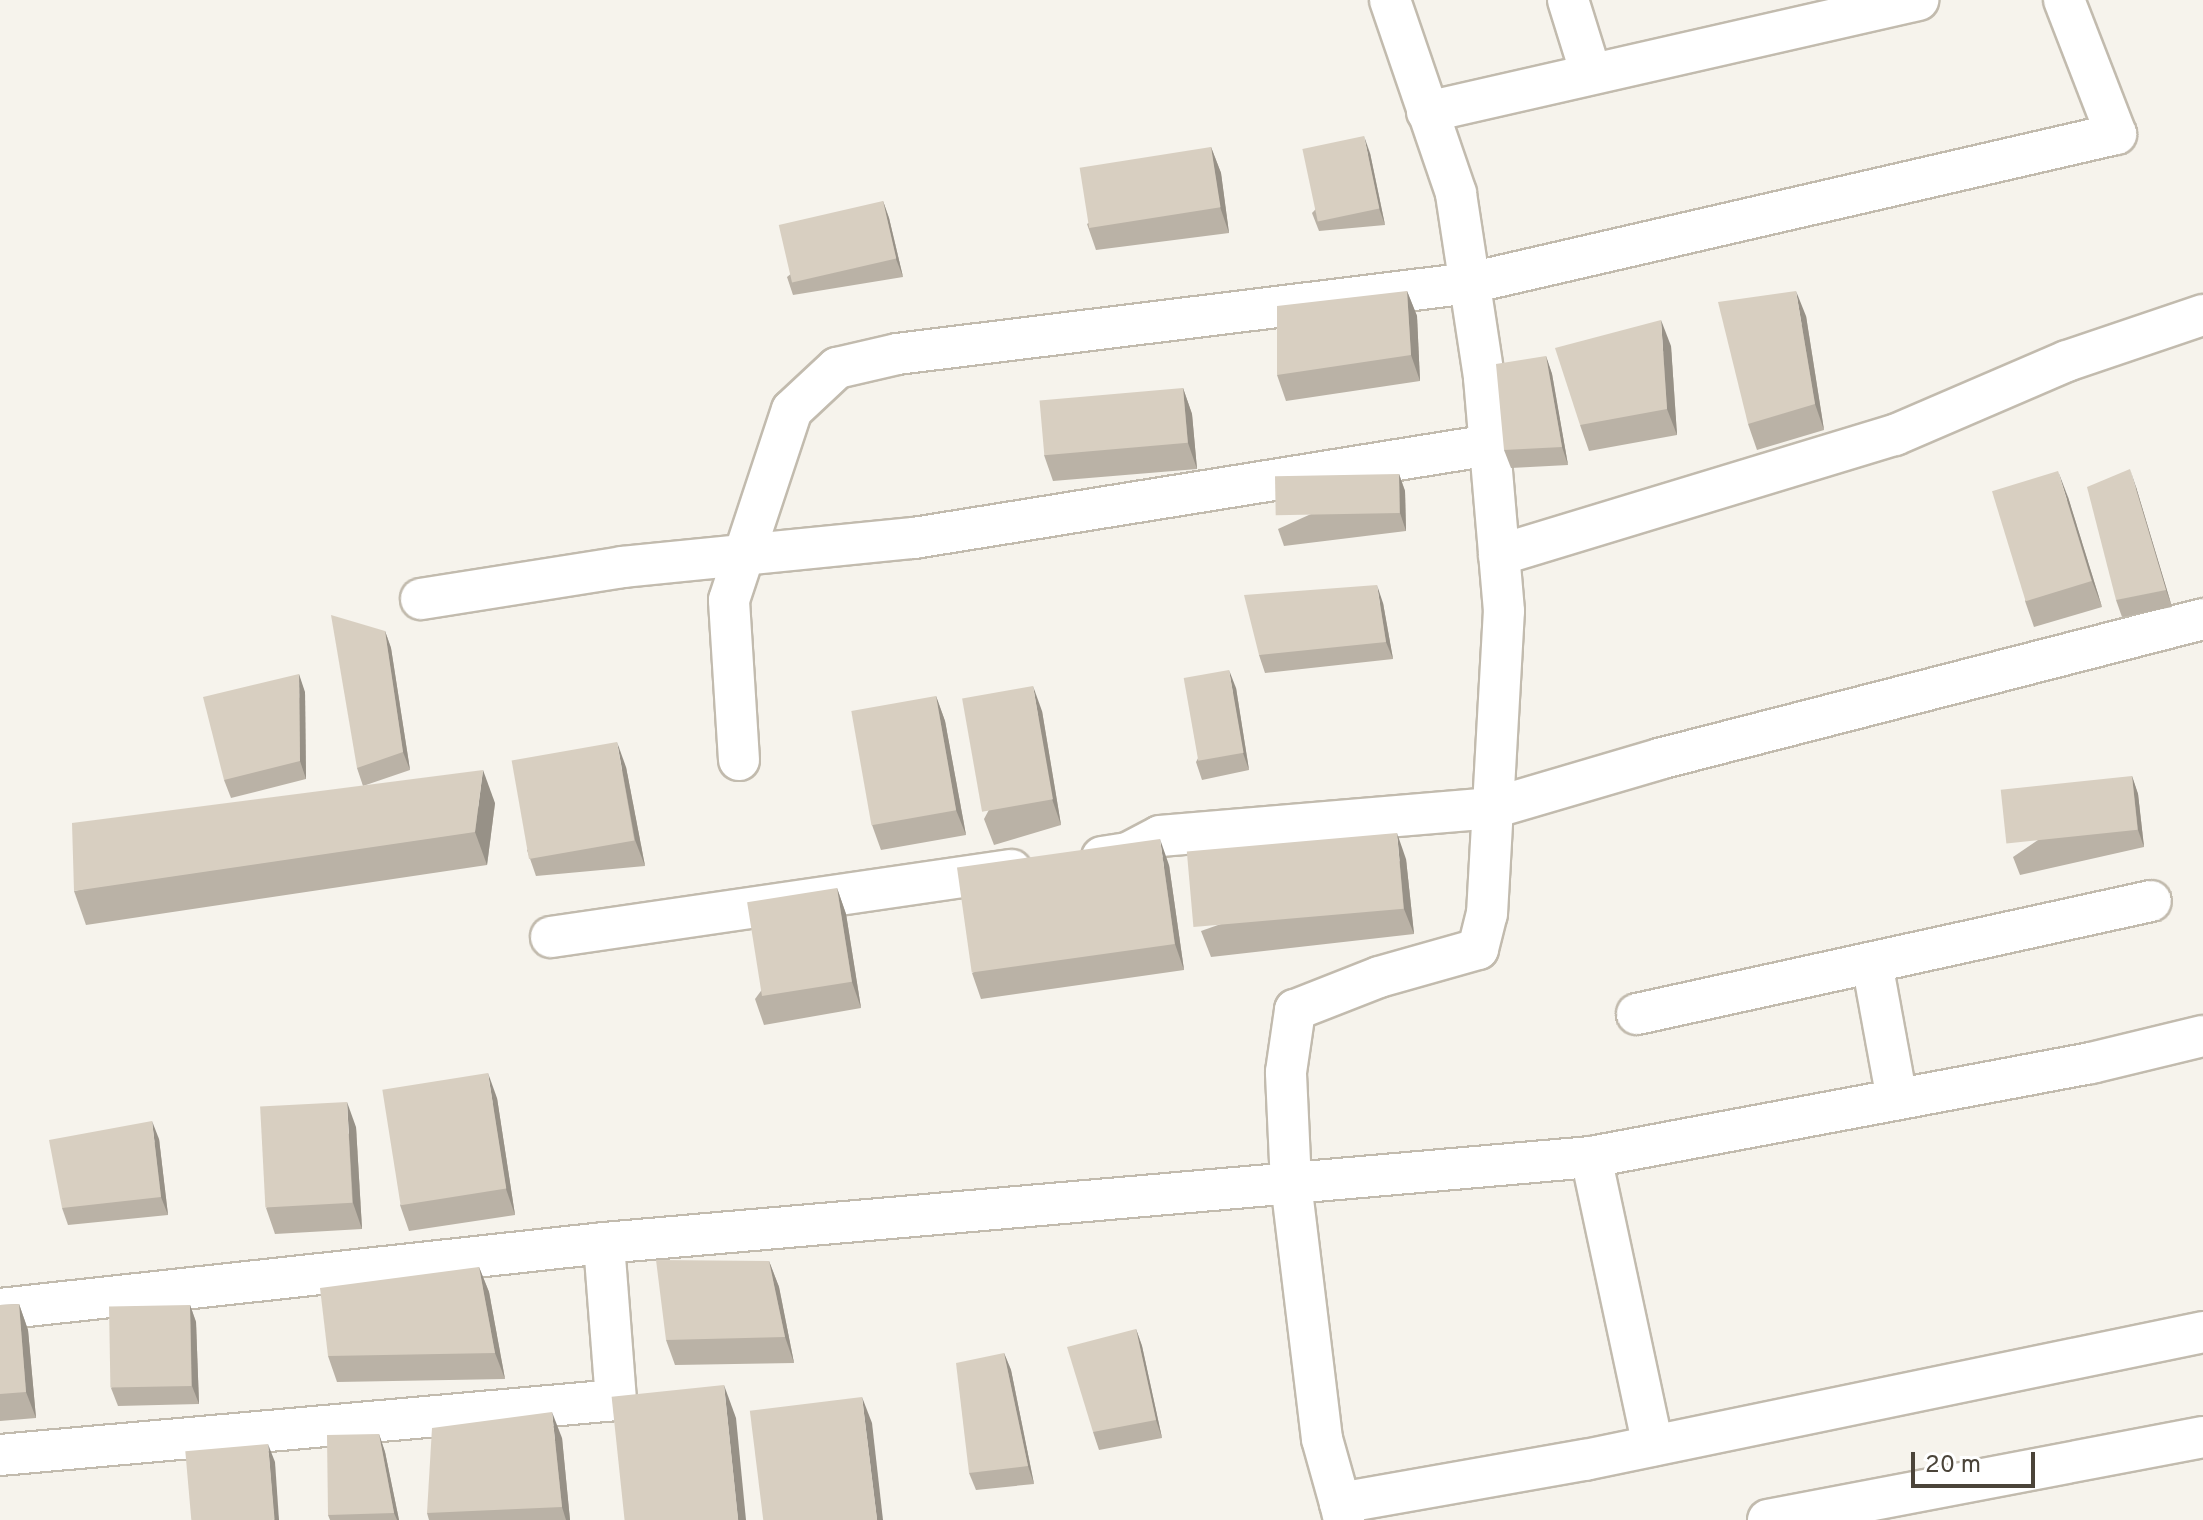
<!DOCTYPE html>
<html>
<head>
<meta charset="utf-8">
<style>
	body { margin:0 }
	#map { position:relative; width:2203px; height:1520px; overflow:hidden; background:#f6f3ec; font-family:Overpass,sans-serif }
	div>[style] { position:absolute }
	.roads { filter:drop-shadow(2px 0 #c2bbae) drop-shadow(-2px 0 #c2bbae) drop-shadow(0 2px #c2bbae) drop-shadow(0 -2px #c2bbae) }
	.minor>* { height:40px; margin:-20px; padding:0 20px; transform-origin:20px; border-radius:20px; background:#fff }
	.wall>* { inset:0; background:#bab2a6 }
	.shaded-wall>* { inset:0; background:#979187 }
	.building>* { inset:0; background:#d8cfc1; transform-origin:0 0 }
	span { translate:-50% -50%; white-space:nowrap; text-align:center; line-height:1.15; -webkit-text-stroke:6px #fff; paint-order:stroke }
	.scale { position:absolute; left:1911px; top:1452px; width:124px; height:36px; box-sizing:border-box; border:4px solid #4b4439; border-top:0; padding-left:10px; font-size:24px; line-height:28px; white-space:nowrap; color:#4b4439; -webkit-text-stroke:6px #fff; paint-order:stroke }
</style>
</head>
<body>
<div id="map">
	<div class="roads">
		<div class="minor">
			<i style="left:1568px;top:0;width:77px;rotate:72.7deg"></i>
			<i style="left:1427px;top:112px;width:504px;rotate:-12.85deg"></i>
			<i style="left:1499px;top:555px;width:414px;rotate:-16.9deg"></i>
			<i style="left:1895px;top:435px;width:187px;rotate:-23.3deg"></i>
			<i style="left:2067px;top:361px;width:144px;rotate:-18.7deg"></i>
			<i style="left:421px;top:599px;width:204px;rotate:-9deg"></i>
			<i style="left:622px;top:567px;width:293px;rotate:-5.7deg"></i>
			<i style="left:914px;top:538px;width:583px;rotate:-9.17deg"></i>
			<i style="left:739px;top:760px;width:160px;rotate:-93.6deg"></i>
			<i style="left:729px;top:600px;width:200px;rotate:-71.7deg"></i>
			<i style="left:792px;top:410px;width:62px;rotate:-43deg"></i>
			<i style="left:837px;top:368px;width:62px;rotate:-13.1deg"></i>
			<i style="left:897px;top:354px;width:577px;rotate:-7.06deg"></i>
			<i style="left:1470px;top:283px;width:663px;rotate:-12.99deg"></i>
			<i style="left:2116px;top:134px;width:144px;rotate:-111.2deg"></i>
			<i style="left:1102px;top:857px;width:26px;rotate:-9deg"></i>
			<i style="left:1128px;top:853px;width:36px;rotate:-28deg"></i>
			<i style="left:1160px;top:836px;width:334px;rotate:-4.8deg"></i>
			<i style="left:1493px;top:808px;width:173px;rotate:-16.4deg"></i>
			<i style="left:1659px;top:759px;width:562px;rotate:-14.43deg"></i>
			<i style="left:551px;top:937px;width:465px;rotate:-8.3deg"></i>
			<i style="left:1872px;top:963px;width:138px;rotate:79.6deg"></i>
			<i style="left:1637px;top:1014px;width:526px;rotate:-12.4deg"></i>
			<i style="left:1591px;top:1157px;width:295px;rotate:77.9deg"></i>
			<i style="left:0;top:1309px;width:608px;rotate:-6.24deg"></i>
			<i style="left:604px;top:1243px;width:991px;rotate:-4.98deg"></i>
			<i style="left:1591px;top:1157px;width:509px;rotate:-10.65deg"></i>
			<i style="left:2091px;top:1063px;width:115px;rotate:-13.6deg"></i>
			<i style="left:0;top:1455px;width:618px;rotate:-5.1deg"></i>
			<i style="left:616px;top:1400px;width:157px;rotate:-94.4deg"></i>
			<i style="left:1340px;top:1503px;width:66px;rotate:-105.7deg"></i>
			<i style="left:1322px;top:1439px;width:257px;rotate:-96.9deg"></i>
			<i style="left:1291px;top:1184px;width:112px;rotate:-92.6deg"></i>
			<i style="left:1286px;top:1072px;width:63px;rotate:-81.7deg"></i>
			<i style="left:1295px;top:1010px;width:90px;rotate:-21.4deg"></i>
			<i style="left:1379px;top:977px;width:103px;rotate:-15.8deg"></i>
			<i style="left:1478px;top:949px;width:36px;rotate:-76deg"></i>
			<i style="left:1487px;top:914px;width:303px;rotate:-86.8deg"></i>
			<i style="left:1504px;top:611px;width:235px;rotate:-94.9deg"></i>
			<i style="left:1484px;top:377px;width:186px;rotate:-98.7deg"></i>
			<i style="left:1456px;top:193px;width:204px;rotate:-108.9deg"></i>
			<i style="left:1344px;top:1520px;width:17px;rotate:-103deg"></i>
			<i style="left:1340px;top:1503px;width:249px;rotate:-10deg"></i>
			<i style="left:1585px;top:1460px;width:631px;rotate:-11.7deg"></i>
			<i style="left:1768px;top:1520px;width:443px;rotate:-10.8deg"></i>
		</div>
	</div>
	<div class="wall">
		<i style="clip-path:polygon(1211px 147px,1221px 173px,1229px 233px,1096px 250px,1087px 224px)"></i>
		<i style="clip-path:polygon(1370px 153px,1385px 225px,1319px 231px,1312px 213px)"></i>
		<i style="clip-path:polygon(883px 201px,889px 218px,903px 277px,793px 295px,787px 277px)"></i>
		<i style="clip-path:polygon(1407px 291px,1417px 316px,1420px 381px,1286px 401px,1277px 375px)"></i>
		<i style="clip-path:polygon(1806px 316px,1824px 430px,1757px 450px,1748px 424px)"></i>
		<i style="clip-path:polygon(1671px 346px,1677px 435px,1589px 451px,1580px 425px)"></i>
		<i style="clip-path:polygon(1546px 356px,1552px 374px,1568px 465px,1511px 468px,1504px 450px)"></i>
		<i style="clip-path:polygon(1183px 388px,1192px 414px,1197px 469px,1053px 481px,1044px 455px)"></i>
		<i style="clip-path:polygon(1399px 474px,1405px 491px,1406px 531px,1284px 546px,1278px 529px)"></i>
		<i style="clip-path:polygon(2136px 487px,2172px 607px,2122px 617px,2116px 600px)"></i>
		<i style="clip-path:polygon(2068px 497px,2102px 607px,2034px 627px,2025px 601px)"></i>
		<i style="clip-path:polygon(1383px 603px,1393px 659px,1265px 673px,1259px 655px)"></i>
		<i style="clip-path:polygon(385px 631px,391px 648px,410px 770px,363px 786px,357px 768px)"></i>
		<i style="clip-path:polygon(1236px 688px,1249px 770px,1202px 780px,1196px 762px)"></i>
		<i style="clip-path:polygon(305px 692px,306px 779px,231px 798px,224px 780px)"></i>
		<i style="clip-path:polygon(936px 696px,945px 721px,966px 835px,881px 850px,872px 825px)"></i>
		<i style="clip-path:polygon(1042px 711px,1061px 825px,994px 845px,984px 819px)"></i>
		<i style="clip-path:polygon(626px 767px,645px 866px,536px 876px,527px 850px)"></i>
		<i style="clip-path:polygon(2132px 776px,2138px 794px,2144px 847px,2020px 875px,2013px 857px)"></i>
		<i style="clip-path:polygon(495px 803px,487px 865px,86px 925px,74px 891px)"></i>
		<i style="clip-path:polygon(1406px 859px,1414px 934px,1211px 957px,1201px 931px)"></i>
		<i style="clip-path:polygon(1169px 865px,1184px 970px,981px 999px,972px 973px)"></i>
		<i style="clip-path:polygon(837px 888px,846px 914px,861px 1008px,764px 1025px,755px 999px)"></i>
		<i style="clip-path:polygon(497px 1098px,515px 1215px,409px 1231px,400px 1205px)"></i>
		<i style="clip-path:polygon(356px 1127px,362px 1229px,275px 1234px,266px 1208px)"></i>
		<i style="clip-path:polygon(159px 1139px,168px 1215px,68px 1225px,62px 1208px)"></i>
		<i style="clip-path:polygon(769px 1261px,779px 1287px,794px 1363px,675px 1365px,666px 1340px)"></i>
		<i style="clip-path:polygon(479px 1267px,489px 1292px,505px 1379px,337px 1382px,328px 1356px)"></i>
		<i style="clip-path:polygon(19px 1304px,28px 1330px,36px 1418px,0 1421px,0 1305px)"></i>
		<i style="clip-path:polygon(190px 1305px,196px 1322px,199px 1404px,118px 1406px,111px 1388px)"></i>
		<i style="clip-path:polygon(1136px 1329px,1142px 1346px,1162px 1438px,1099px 1450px,1093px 1432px)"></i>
		<i style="clip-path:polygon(1004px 1353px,1011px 1370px,1034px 1484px,976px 1490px,969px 1473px)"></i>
		<i style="clip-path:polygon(379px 1434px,385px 1452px,399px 1520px,330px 1520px,328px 1515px)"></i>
		<i style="clip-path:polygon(562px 1438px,570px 1520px,429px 1520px,427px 1513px)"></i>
	</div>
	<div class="shaded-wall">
		<i style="clip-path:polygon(1364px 136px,1370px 153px,1385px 225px,1379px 208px)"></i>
		<i style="clip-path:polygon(1211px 147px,1221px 173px,1229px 233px,1220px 207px)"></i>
		<i style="clip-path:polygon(883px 201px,889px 218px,903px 277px,896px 259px)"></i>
		<i style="clip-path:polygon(1407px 291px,1417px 316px,1420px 381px,1411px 355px)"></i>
		<i style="clip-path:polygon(1796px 291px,1806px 316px,1824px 430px,1815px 404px)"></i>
		<i style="clip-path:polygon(1661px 320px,1671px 346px,1677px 435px,1667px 409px)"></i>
		<i style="clip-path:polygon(1546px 356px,1552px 374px,1568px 465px,1562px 447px)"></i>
		<i style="clip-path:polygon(1183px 388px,1192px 414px,1197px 469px,1188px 443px)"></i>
		<i style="clip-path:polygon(2130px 469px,2136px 487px,2172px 607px,2166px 590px)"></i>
		<i style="clip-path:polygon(2058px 471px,2068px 497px,2102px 607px,2092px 581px)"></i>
		<i style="clip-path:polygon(1399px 474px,1405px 491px,1406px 531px,1400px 513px)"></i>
		<i style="clip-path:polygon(1377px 585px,1383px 603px,1393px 659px,1386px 642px)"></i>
		<i style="clip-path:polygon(385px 631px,391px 648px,410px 770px,403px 752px)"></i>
		<i style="clip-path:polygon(1229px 670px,1236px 688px,1249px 770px,1243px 753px)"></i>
		<i style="clip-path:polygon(299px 674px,305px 692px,306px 779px,300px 761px)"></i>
		<i style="clip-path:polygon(1033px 686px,1042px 711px,1061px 825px,1052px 799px)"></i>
		<i style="clip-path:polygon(936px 696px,945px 721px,966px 835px,956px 810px)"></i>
		<i style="clip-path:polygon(617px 742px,626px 767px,645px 866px,635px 840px)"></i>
		<i style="clip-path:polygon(483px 770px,495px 803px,487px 865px,475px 832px)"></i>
		<i style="clip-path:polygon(2132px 776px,2138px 794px,2144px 847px,2138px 830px)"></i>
		<i style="clip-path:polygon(1397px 833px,1406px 859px,1414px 934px,1404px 909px)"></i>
		<i style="clip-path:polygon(1160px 839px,1169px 865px,1184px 970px,1175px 944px)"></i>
		<i style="clip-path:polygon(837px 888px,846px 914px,861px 1008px,852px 982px)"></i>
		<i style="clip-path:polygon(488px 1073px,497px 1098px,515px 1215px,506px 1189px)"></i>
		<i style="clip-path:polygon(347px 1102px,356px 1127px,362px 1229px,353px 1203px)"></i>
		<i style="clip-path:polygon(152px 1121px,159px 1139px,168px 1215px,161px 1197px)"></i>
		<i style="clip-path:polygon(769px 1261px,779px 1287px,794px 1363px,785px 1337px)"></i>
		<i style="clip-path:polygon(479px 1267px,489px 1292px,505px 1379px,495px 1353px)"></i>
		<i style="clip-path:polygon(19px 1304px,28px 1330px,36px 1418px,26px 1392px)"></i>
		<i style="clip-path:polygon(190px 1305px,196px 1322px,199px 1404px,192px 1386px)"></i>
		<i style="clip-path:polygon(1136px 1329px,1142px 1346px,1162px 1438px,1156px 1420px)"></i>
		<i style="clip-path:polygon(1004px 1353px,1011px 1370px,1034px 1484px,1028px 1466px)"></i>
		<i style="clip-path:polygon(724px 1385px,736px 1418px,746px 1520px,738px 1520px)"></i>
		<i style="clip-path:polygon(862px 1397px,872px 1423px,883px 1520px,877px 1520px)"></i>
		<i style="clip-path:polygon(552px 1412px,562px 1438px,570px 1520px,566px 1520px,562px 1507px)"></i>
		<i style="clip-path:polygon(379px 1434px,385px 1452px,399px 1520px,397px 1520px,394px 1513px)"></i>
		<i style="clip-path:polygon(268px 1444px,275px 1462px,279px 1520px,274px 1520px)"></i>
	</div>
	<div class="building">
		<i style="left:1364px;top:136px;width:74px;height:63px;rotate:78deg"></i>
		<i style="left:1211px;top:147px;width:61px;height:133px;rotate:81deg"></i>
		<i style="left:883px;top:201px;width:59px;height:107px;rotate:77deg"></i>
		<i style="clip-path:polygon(1407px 291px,1411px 355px,1277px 375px,1277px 306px)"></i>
		<i style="clip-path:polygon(1796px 291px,1815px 404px,1748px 424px,1718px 302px)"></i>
		<i style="clip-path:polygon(1661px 320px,1667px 409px,1580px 425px,1555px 348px)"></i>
		<i style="clip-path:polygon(1546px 356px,1562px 447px,1504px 450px,1496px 364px)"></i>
		<i style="left:1183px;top:388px;width:55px;height:144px;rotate:85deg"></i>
		<i style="clip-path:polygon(2130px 469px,2166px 590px,2116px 600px,2087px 487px)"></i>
		<i style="left:2058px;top:471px;width:115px;height:69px;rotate:73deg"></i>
		<i style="left:1399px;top:474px;width:39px;height:124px;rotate:89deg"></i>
		<i style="clip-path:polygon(1377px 585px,1386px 642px,1259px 655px,1244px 595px)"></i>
		<i style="clip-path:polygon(331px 615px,385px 631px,403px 752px,357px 768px)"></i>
		<i style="left:1229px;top:670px;width:84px;height:46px;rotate:80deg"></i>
		<i style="clip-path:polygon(299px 674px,300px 761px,224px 780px,203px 697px)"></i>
		<i style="left:1033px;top:686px;width:115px;height:72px;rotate:80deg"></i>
		<i style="left:936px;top:696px;width:116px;height:86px;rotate:80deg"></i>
		<i style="left:617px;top:742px;width:100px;height:107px;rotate:80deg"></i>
		<i style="clip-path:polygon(483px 770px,475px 832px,74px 891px,72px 823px)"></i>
		<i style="left:2132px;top:776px;width:54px;height:132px;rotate:84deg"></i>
		<i style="left:1397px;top:833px;width:76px;height:211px;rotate:85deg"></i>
		<i style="left:1160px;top:839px;width:106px;height:205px;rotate:82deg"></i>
		<i style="left:837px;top:888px;width:95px;height:91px;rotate:81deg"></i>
		<i style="left:488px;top:1073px;width:117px;height:107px;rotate:81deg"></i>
		<i style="left:347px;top:1102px;width:101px;height:87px;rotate:87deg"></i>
		<i style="clip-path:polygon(152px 1121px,161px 1197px,62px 1208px,49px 1140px)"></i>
		<i style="clip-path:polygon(656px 1260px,769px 1261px,785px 1337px,666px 1340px)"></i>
		<i style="clip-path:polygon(479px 1267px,495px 1353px,328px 1356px,320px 1288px)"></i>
		<i style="clip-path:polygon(19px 1304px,26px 1392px,0 1394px,0 1305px)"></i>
		<i style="left:190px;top:1305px;width:81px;height:81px;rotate:89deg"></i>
		<i style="clip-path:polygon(1136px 1329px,1156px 1420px,1093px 1432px,1067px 1347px)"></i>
		<i style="clip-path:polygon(1004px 1353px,1028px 1466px,969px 1473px,956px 1363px)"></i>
		<i style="left:724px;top:1385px;width:136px;height:113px;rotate:84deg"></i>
		<i style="left:862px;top:1397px;width:124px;height:113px;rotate:83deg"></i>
		<i style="clip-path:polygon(552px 1412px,562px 1507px,427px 1513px,432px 1428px)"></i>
		<i style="clip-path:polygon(379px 1434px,394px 1513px,328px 1515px,327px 1435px)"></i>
		<i style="left:268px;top:1444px;width:76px;height:83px;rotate:85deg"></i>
	</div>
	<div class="scale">20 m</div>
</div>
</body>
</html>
